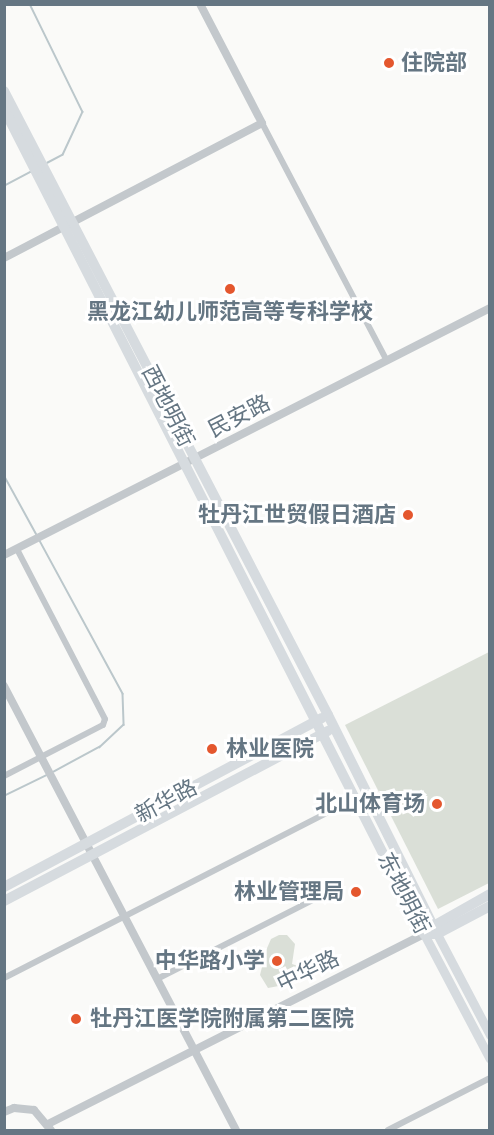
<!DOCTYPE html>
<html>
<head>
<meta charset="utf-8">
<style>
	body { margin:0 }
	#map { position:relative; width:494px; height:1135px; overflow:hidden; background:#fafaf8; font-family:Cabin,"Noto Sans SC",sans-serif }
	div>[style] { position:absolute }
	.green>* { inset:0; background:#dadfd7 }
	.stream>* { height:1.5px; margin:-0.75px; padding:0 0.75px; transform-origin:0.75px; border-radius:0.75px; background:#bbc7cb }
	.minor>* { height:6px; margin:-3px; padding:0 3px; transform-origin:3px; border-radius:3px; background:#c3c8cc }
	.tertiary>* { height:8px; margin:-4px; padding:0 4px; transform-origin:4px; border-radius:4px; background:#c3c8cc }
	.secondary>* { height:9px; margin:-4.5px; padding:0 4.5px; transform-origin:4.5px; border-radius:4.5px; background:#d6dbdf }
	.primary>* { height:10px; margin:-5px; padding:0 5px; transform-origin:5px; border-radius:5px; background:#d6dbdf }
	.dots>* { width:16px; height:16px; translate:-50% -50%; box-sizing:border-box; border:3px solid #fff; border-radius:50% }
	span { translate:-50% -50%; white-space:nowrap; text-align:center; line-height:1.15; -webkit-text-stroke:6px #fff; paint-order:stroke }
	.poi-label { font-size:22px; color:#657683; font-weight:700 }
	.left { translate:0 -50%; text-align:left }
	.right { translate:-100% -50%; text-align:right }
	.street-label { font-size:22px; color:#657683 }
	.frame { position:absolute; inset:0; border:6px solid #657683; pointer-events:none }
</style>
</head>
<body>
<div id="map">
	<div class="green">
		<i style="clip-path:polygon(489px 652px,489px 883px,438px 909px,345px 725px)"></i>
		<i style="clip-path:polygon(279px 935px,287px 935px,295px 944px,292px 964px,307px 969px,306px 972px,291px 968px,284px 985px,268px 988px,260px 975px,264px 959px,251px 954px,252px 951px,264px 955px,271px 939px)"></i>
	</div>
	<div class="stream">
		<i style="left:30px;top:4px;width:120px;rotate:63.9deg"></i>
		<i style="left:83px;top:112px;width:47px;rotate:114.9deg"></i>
		<i style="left:63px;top:155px;width:17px;rotate:152deg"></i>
		<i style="left:4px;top:186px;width:30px;rotate:-28deg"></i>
		<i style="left:4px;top:475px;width:68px;rotate:61.2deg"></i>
		<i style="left:39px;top:539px;width:176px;rotate:61.5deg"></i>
		<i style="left:123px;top:694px;width:31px;rotate:88deg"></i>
		<i style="left:124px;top:725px;width:33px;rotate:137deg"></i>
		<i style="left:100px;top:747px;width:52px;rotate:151.5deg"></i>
		<i style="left:4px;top:796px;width:48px;rotate:-26deg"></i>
	</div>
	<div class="minor">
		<i style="left:262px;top:123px;width:269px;rotate:62.3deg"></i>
		<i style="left:4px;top:776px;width:111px;rotate:-27.3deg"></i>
		<i style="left:103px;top:725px;width:6px;rotate:-72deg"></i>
		<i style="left:105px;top:719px;width:191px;rotate:-117.4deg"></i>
		<i style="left:4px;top:978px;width:395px;rotate:-27.1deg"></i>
		<i style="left:157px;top:979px;width:175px;rotate:-26.9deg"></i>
		<i style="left:388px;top:1130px;width:114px;rotate:-27deg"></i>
	</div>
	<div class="tertiary">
		<i style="left:4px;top:258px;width:291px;rotate:-27.6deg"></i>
		<i style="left:262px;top:123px;width:134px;rotate:-117.5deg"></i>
		<i style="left:4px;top:555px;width:545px;rotate:-26.94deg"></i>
		<i style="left:4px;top:686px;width:501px;rotate:62.41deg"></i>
		<i style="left:4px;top:1112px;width:11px;rotate:-22deg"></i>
		<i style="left:14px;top:1108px;width:20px;rotate:6deg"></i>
		<i style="left:34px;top:1110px;width:26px;rotate:50deg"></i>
		<i style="left:48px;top:1124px;width:421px;rotate:-26.8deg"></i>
	</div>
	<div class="secondary">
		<i style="left:424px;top:934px;width:141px;rotate:62.2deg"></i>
		<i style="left:437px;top:934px;width:114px;rotate:62.3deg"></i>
	</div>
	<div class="primary">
		<i style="left:4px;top:91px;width:703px;rotate:62.56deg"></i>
		<i style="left:328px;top:715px;width:245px;rotate:63.5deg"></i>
		<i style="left:4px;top:109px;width:926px;rotate:63.02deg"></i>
		<i style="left:4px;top:887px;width:360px;rotate:-28deg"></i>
		<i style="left:4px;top:901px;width:366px;rotate:-27.7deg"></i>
		<i style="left:428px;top:929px;width:71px;rotate:-29.4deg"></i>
		<i style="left:431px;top:934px;width:6px"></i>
		<i style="left:437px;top:934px;width:60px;rotate:-27.8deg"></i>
	</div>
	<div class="dots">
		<i style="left:389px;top:63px;background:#e4572e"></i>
		<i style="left:230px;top:289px;background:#e4572e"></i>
		<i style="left:408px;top:515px;background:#e4572e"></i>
		<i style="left:212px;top:749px;background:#e4572e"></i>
		<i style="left:437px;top:804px;background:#e4572e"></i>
		<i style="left:356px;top:892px;background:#e4572e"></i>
		<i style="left:277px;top:961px;background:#e4572e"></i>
		<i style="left:76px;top:1019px;background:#e4572e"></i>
	</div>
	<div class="poi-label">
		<span class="left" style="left:401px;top:63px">住院部</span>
		<span style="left:230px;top:312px">黑龙江幼儿师范高等专科学校</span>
		<span class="right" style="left:396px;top:515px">牡丹江世贸假日酒店</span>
		<span class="left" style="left:226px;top:749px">林业医院</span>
		<span class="right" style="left:425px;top:804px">北山体育场</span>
		<span class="right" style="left:344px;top:892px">林业管理局</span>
		<span class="right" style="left:265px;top:961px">中华路小学</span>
		<span class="left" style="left:90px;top:1019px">牡丹江医学院附属第二医院</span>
	</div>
	<div class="street-label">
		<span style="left:168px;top:406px;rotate:63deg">西地明街</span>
		<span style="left:239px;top:416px;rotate:-27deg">民安路</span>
		<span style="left:166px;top:801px;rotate:-28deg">新华路</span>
		<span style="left:404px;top:893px;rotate:63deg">东地明街</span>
		<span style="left:308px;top:971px;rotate:-26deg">中华路</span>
	</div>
	<div class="frame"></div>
</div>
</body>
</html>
